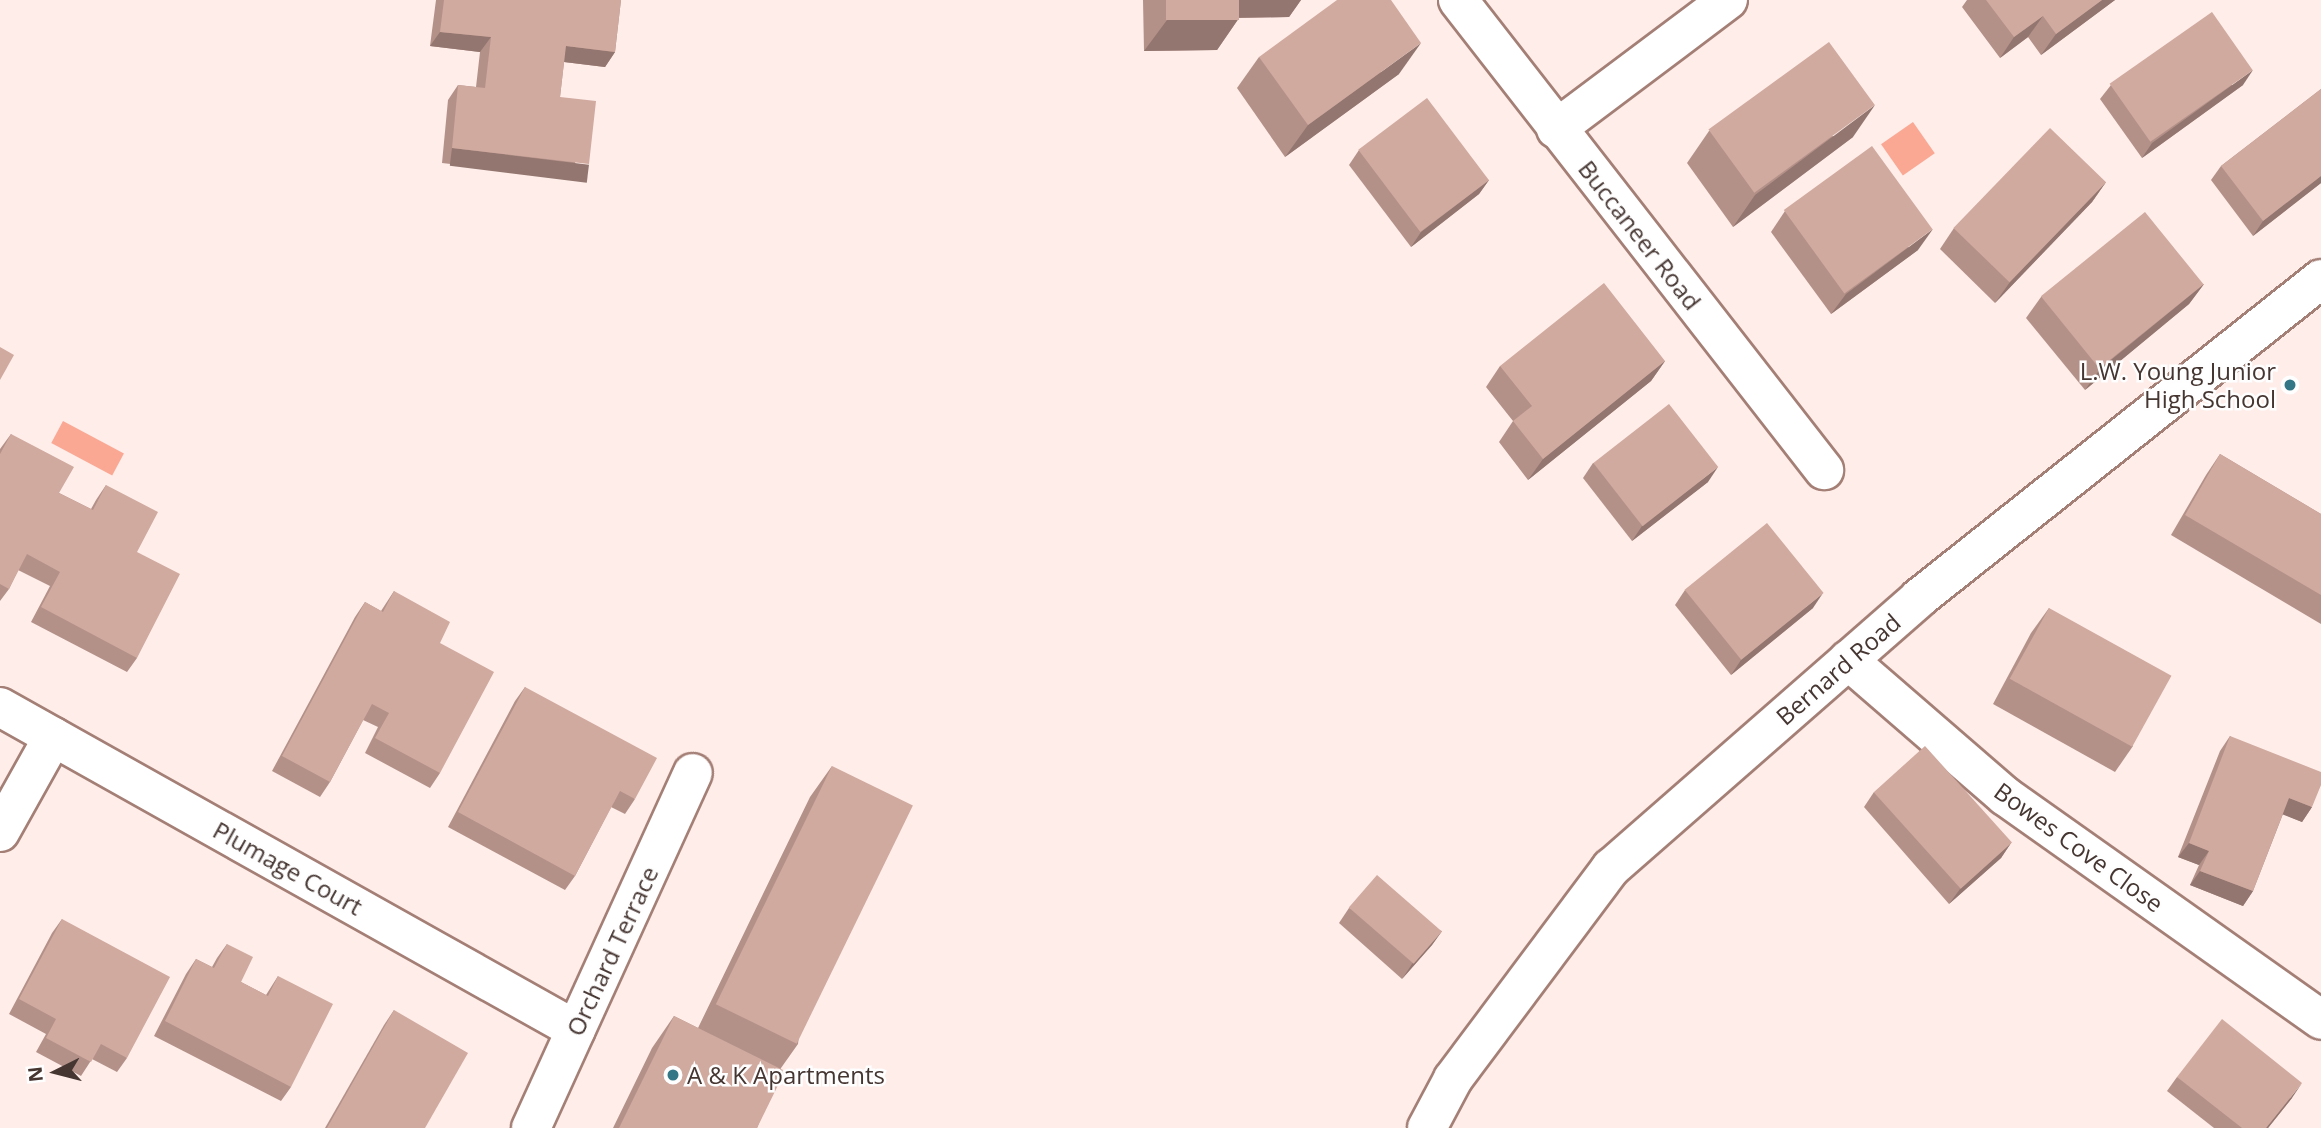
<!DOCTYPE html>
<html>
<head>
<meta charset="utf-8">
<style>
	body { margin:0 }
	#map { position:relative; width:2321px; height:1128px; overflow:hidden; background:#feede9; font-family:"Open Sans",sans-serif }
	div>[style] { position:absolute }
	.water>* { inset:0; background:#faa894; transform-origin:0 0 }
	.roads { filter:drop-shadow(2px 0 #a47f76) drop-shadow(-2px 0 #a47f76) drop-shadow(0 2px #a47f76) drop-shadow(0 -2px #a47f76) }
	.street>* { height:38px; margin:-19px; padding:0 19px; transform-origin:19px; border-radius:19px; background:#fff }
	.secondary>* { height:38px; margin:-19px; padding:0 19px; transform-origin:19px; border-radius:19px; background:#fff }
	.wall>* { inset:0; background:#b39189 }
	.shaded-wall>* { inset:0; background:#92766f; transform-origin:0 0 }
	.building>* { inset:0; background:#d0a99f; transform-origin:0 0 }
	.dots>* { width:19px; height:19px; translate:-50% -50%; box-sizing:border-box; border:4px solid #fefefe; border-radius:50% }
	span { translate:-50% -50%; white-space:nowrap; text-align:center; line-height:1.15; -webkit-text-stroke:5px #fefefe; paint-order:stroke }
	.street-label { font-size:24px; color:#463632 }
	.poi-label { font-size:24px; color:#463632 }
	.right { translate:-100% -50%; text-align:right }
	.left { translate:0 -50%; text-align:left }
	.north { position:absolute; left:21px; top:1037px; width:70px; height:70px; -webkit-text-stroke:5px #fefefe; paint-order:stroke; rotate:264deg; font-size:19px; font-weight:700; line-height:28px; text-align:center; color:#463632 }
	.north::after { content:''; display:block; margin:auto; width:24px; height:32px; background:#463632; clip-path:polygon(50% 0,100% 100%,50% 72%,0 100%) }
</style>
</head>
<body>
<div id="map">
	<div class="water">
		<i style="left:1913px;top:122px;width:38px;height:39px;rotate:55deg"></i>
		<i style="left:63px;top:421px;width:69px;height:25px;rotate:28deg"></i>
	</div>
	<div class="roads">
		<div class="street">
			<i style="left:1458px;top:0;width:596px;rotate:52.09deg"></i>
			<i style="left:1556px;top:129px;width:215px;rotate:-36.9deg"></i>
			<i style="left:1848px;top:660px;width:208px;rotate:40.9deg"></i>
			<i style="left:2005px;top:796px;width:387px;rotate:35.3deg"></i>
			<i style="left:0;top:707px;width:660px;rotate:29.28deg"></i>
			<i style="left:0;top:832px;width:109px;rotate:-60.8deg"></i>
			<i style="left:531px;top:1128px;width:390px;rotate:-65.5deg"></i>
		</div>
		<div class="secondary">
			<i style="left:1427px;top:1128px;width:55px;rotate:-62deg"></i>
			<i style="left:1453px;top:1079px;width:264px;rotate:-53.2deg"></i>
			<i style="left:1611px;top:868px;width:410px;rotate:-41.2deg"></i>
			<i style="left:1919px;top:598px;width:513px;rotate:-38.43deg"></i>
		</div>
	</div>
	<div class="wall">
		<i style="clip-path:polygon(436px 0,621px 0,615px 52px,605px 67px,564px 62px,560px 97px,579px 179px,442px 163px,448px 100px,458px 85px,476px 87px,480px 52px,430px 46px)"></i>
		<i style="clip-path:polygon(1143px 0,1301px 0,1289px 17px,1239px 18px,1217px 50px,1144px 51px)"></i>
		<i style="clip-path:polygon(1967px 0,2115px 0,2041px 55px,2028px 37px,2000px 58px,1962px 7px)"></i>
		<i style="clip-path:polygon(1259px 57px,1399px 74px,1285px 157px,1237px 88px)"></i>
		<i style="clip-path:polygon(2111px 85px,2243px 85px,2142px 158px,2100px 99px)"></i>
		<i style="clip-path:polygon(2321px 89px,2321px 183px,2253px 236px,2211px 180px,2221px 166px)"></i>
		<i style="clip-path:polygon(1709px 131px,1853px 137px,1733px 227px,1687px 163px)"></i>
		<i style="clip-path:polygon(1359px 150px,1489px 180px,1479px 194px,1411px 247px,1349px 165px)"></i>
		<i style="clip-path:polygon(2106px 182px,2092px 202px,1995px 303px,1940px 249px,1954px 228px)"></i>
		<i style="clip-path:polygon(1785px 211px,1918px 250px,1831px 314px,1771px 232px)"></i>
		<i style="clip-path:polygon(2204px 284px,2189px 304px,2085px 390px,2026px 318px,2041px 297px)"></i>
		<i style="clip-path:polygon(1665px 361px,1651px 381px,1528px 480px,1499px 442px,1513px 421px,1486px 387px,1500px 366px)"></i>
		<i style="clip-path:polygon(11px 434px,59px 493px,91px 509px,96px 500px,106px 485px,137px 552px,137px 658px,127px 672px,31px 622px,50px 586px,18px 570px,9px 589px,0 601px,0 449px)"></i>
		<i style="clip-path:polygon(2220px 454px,2321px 514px,2321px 624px,2171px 535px,2206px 475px)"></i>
		<i style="clip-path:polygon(1593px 463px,1708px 482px,1632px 541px,1583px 478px)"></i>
		<i style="clip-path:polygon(1685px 590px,1813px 608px,1731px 675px,1675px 605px)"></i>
		<i style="clip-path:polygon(394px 591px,440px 643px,440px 773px,430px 788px,365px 753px,378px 727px,363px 720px,330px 782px,320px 797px,272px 771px,355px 617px,365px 602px,381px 611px)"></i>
		<i style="clip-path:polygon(2049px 608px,2133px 746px,2115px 772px,1993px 704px,2031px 633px)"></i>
		<i style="clip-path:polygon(525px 687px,635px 799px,625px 814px,611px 807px,575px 876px,565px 890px,448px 827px,515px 701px)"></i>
		<i style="clip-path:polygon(2230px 736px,2312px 807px,2302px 822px,2283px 814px,2253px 891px,2243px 906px,2190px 885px,2199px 865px,2178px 857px,2220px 751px)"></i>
		<i style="clip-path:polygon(832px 766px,798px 1044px,781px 1068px,757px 1128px,613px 1128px,652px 1048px,674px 1016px,698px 1028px,810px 797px)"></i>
		<i style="clip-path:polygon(1874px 792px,2011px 843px,2001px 858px,1949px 904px,1864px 807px)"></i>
		<i style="clip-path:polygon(1349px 908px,1442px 931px,1432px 945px,1402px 979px,1339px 923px)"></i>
		<i style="clip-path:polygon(62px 919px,127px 1058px,117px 1072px,92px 1059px,81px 1076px,36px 1052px,46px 1034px,9px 1014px,52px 933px)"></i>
		<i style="clip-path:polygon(227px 944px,241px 982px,266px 995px,278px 976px,291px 1087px,281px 1101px,154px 1036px,186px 974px,196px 959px,212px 967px,217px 958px)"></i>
		<i style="clip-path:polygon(394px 1010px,425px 1128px,325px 1128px,384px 1025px)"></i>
		<i style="clip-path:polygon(2177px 1077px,2292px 1098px,2268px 1128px,2214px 1128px,2167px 1091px)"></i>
	</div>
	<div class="shaded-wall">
		<i style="clip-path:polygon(1229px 0,1301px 0,1289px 17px,1216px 18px)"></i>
		<i style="clip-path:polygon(2102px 0,2115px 0,2041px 55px,2056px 34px)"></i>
		<i style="clip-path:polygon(2043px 16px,2028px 37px,2000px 58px,2014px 37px)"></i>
		<i style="clip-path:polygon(1239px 18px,1217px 50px,1144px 51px,1167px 20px)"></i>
		<i style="clip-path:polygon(440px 32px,491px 37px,480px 52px,430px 46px)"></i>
		<i style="clip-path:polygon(1421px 43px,1399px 74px,1285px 157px,1308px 125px)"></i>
		<i style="clip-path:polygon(566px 46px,615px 52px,605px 67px,556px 61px)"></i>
		<i style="clip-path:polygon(2253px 70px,2243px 85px,2142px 158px,2152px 143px)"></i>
		<i style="clip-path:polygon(1875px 105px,1853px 137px,1733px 227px,1755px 195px)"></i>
		<i style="left:452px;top:148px;width:138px;height:18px;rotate:7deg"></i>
		<i style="clip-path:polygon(2321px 176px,2321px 183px,2253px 236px,2263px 221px)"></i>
		<i style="clip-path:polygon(1489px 180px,1479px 194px,1411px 247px,1421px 232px)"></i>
		<i style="clip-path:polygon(2106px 182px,2092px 202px,1995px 303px,2010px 282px)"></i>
		<i style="clip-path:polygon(1933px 229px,1918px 250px,1831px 314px,1846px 294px)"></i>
		<i style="clip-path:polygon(2204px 284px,2189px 304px,2085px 390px,2100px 369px)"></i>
		<i style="clip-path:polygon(1665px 361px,1651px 381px,1528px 480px,1543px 459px)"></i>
		<i style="clip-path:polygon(1718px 467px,1708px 482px,1632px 541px,1642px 526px)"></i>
		<i style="clip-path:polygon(1823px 593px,1813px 608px,1731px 675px,1741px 660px)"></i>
		<i style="clip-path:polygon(2289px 798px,2312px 807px,2302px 822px,2279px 813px)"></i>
		<i style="clip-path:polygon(2011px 843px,2001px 858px,1949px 904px,1960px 889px)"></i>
		<i style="clip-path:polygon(2189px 843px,2209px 851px,2199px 865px,2178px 857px)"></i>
		<i style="clip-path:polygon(2200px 871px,2253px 891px,2243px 906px,2190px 885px)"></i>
		<i style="clip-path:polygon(1442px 931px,1432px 945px,1402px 979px,1412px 964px)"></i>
		<i style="clip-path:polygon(2302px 1083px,2292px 1098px,2268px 1128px,2266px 1128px)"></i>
	</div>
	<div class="building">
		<i style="clip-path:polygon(444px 0,621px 0,615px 52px,566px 46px,560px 97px,596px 101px,589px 164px,452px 148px,458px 85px,485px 88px,491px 37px,440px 32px)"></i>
		<i style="left:1166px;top:0;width:73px;height:20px"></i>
		<i style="clip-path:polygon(1337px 0,1391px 0,1421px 43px,1308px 125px,1259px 57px)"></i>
		<i style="clip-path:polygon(1986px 0,2102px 0,2056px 34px,2043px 16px,2014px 37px)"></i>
		<i style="left:2212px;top:12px;width:71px;height:125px;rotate:55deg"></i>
		<i style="left:1829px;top:42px;width:78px;height:149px;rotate:54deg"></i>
		<i style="clip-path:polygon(2321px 89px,2321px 176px,2263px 221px,2221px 166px)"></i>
		<i style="left:1427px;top:98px;width:103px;height:86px;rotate:53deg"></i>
		<i style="left:2050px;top:128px;width:78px;height:139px;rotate:44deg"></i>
		<i style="left:1872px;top:146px;width:103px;height:109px;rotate:54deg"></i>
		<i style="left:2145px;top:212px;width:93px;height:134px;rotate:51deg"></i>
		<i style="clip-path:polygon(1604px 283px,1665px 361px,1543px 459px,1513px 421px,1532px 406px,1500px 366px)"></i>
		<i style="clip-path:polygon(0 347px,14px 355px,0 380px)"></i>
		<i style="left:1669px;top:404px;width:80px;height:96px;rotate:52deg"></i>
		<i style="clip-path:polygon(11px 434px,74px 467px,59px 493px,93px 510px,106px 485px,158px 512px,137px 552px,180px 574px,137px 658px,41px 607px,60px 572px,27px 554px,9px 589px,0 584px,0 454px)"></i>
		<i style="clip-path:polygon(2220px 454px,2321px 514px,2321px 595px,2185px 515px)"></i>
		<i style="left:1767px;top:523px;width:90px;height:106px;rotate:51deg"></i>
		<i style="clip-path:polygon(394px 591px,450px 622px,440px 643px,494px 672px,440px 773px,375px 738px,389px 713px,372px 704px,330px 782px,282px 756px,365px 602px,383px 612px)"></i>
		<i style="left:2049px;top:608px;width:140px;height:81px;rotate:29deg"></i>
		<i style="clip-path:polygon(525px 687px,657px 758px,635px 799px,620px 791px,575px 876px,458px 812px)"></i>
		<i style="clip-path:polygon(2230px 736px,2321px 772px,2321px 785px,2312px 807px,2289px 798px,2253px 891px,2200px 871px,2209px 851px,2189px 843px)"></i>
		<i style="left:1925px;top:746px;width:130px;height:69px;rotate:48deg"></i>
		<i style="left:832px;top:766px;width:90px;height:265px;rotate:26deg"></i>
		<i style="left:1377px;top:875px;width:86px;height:43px;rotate:41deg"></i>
		<i style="clip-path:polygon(62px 919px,170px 977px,127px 1058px,101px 1044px,91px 1062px,46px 1038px,56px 1019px,19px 999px)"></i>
		<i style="clip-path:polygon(227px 944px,253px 957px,241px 982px,268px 996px,278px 976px,333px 1004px,291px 1087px,165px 1021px,196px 959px,214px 968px)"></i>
		<i style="clip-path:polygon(394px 1010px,468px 1053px,425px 1128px,327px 1128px)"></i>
		<i style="clip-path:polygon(674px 1016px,785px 1071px,757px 1128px,619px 1128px)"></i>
		<i style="clip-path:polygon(2222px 1019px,2302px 1083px,2266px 1128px,2242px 1128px,2177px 1077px)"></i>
	</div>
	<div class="dots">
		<i style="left:2290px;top:385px;background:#337786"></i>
		<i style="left:673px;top:1075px;background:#337786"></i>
	</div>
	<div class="street-label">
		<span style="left:1640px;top:235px;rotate:52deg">Buccaneer Road</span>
		<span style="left:1838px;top:669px;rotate:-41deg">Bernard Road</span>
		<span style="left:2079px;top:847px;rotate:36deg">Bowes Cove Close</span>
		<span style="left:288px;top:868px;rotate:29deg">Plumage Court</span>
		<span style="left:612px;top:951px;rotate:-65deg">Orchard Terrace</span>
	</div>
	<div class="poi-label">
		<span class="right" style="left:2276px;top:385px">L.W. Young Junior<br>High School</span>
		<span class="left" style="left:687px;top:1075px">A &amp; K Apartments</span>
	</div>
	<div class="north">N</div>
</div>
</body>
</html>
